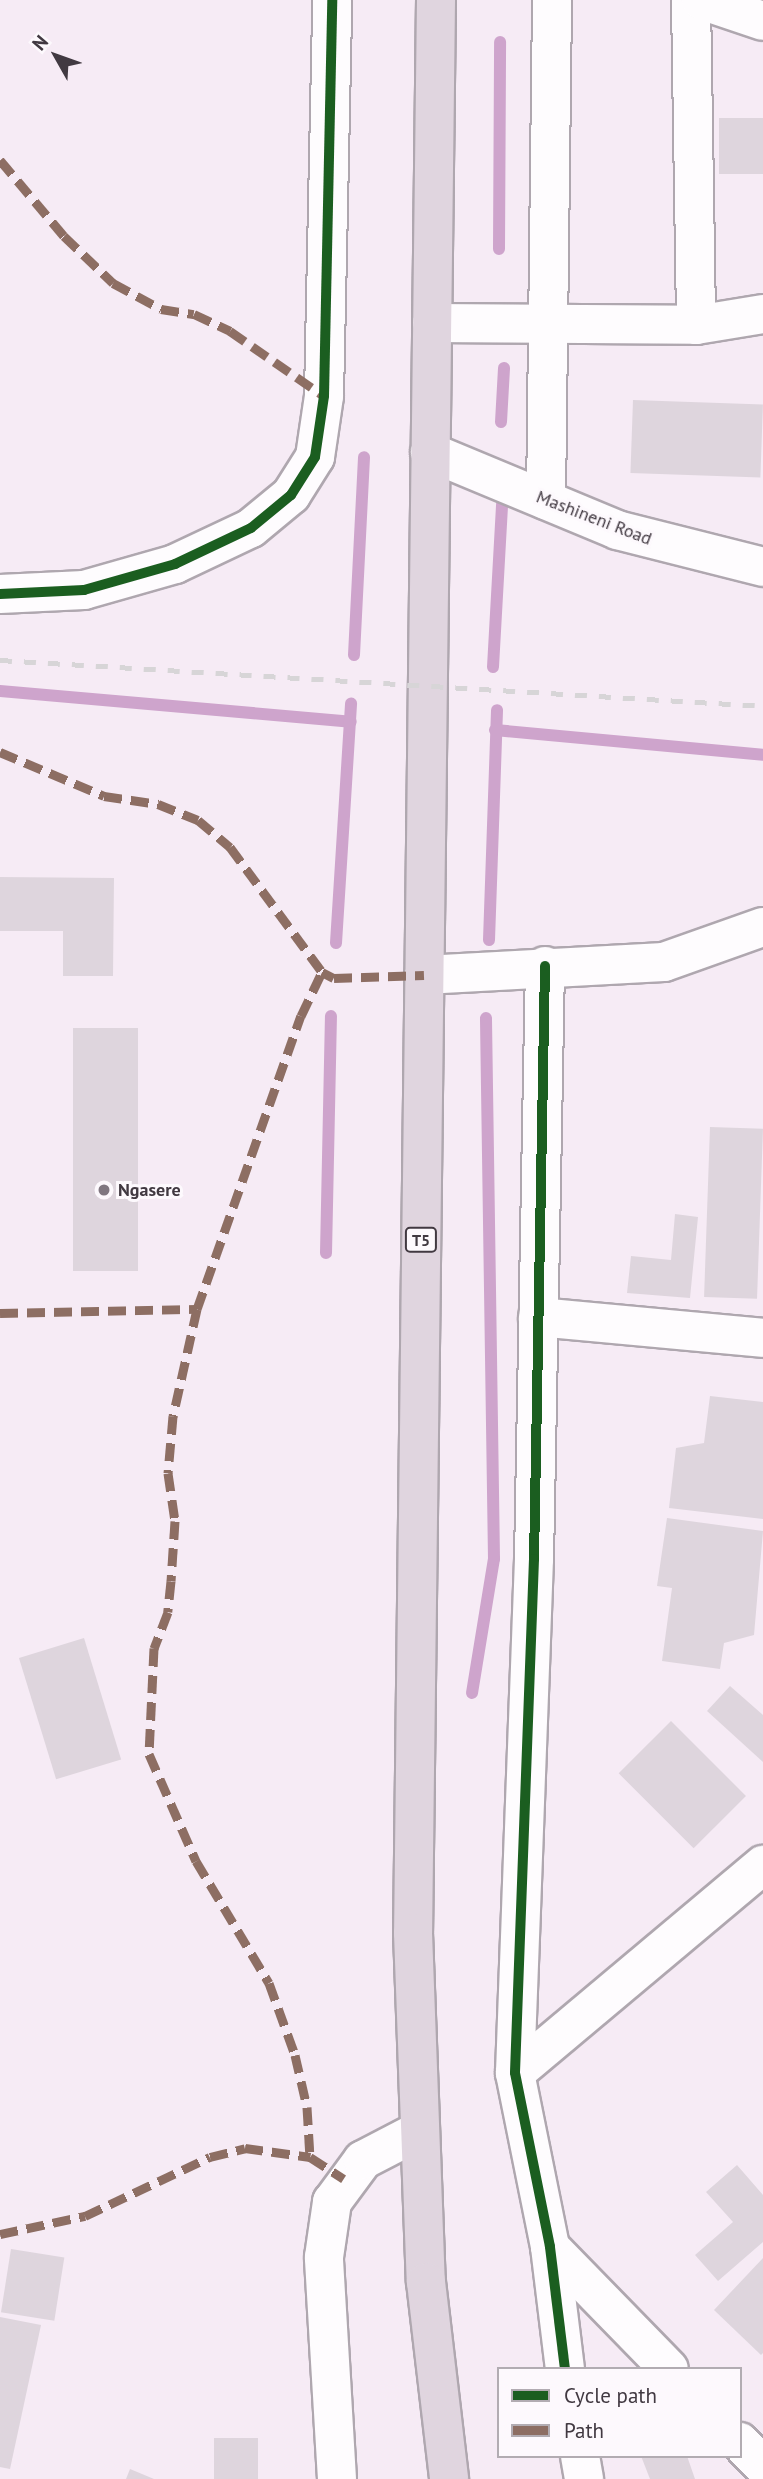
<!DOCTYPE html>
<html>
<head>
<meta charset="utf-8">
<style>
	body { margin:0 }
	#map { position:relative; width:763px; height:2479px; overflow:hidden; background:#f6ebf5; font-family:"PT Sans",sans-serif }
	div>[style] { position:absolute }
	.stream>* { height:12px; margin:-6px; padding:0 6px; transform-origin:6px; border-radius:6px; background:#cea4cc }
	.building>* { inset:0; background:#ded5dd; transform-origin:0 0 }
	.roads { filter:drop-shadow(2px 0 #afa7af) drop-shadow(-2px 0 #afa7af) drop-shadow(0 2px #afa7af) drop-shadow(0 -2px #afa7af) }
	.minor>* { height:38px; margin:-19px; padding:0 19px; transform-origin:19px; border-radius:19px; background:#fefcfe }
	.highway>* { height:38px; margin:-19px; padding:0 19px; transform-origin:19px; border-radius:19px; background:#e0d5df }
	.rail>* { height:5px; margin-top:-2.5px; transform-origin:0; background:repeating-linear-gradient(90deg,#d7d5d7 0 12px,transparent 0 24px) }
	.quiet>* { height:9px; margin-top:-4.5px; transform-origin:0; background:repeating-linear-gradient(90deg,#8d6e63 0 18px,transparent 0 27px) }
	.cycleway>* { height:10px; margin:-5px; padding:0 5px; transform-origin:5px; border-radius:5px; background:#1b5e20 }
	.dots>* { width:19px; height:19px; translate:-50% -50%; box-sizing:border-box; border:4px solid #fdf9fd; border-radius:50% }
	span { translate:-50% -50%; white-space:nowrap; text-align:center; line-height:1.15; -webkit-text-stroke:6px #fdf9fd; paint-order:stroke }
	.shield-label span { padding:2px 5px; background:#fdf9fd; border:2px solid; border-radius:5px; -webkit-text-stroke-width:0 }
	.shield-label { font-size:16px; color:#413941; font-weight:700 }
	.street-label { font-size:18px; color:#413941 }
	.poi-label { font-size:18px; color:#413941; font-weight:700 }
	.left { translate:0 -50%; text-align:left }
	.legend { position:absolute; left:497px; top:2367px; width:245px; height:91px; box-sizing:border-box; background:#fdf9fd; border:2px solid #b2acb2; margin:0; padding:9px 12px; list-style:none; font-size:21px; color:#413941 }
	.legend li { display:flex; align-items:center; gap:14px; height:35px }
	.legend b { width:35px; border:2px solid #b2acb2 }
	.north { position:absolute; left:21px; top:21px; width:70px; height:70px; -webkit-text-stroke:5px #fdf9fd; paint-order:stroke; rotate:310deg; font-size:19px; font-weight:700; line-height:28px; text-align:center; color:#413941 }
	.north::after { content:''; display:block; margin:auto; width:24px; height:32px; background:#413941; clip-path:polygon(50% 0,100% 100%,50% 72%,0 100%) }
</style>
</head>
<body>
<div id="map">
	<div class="stream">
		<i style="left:499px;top:249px;width:207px;rotate:-89.7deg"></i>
		<i style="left:501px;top:422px;width:54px;rotate:-86.8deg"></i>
		<i style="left:354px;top:655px;width:198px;rotate:-87.1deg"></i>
		<i style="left:493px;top:667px;width:178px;rotate:-86.8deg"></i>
		<i style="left:0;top:691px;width:352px;rotate:5deg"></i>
		<i style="left:495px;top:730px;width:269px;rotate:5.3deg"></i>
		<i style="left:489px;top:940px;width:230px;rotate:-88deg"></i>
		<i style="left:336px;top:943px;width:240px;rotate:-86.4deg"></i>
		<i style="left:326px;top:1253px;width:237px;rotate:-88.8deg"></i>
		<i style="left:472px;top:1693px;width:136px;rotate:-80.7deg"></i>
		<i style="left:494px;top:1559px;width:541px;rotate:-90.85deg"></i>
	</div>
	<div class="building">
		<i style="left:763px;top:118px;width:56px;height:44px;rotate:90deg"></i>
		<i style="left:633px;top:400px;width:130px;height:73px;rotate:2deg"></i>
		<i style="clip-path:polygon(0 877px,114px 878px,113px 976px,63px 976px,63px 931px,0 931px)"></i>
		<i style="left:73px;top:1028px;width:65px;height:243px"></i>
		<i style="left:710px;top:1127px;width:53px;height:170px;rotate:2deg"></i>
		<i style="clip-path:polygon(675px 1214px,698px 1217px,690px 1298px,627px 1293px,631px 1256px,671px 1260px)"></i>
		<i style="clip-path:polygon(710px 1396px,763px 1402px,763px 1519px,669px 1508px,676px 1448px,704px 1443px)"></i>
		<i style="clip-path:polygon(667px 1518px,763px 1531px,754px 1635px,724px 1643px,720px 1669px,662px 1661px,672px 1588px,657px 1586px)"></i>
		<i style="left:84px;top:1638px;width:127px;height:68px;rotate:73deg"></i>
		<i style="clip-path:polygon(730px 1686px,763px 1715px,763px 1762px,707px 1711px)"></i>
		<i style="left:671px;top:1721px;width:106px;height:74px;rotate:45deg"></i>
		<i style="clip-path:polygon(737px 2165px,763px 2195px,763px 2242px,718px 2281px,695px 2255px,733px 2222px,706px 2192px)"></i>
		<i style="left:11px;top:2249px;width:54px;height:64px;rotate:9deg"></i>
		<i style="clip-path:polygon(763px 2258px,763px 2353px,761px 2355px,714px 2310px)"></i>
		<i style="clip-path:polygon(0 2317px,41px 2325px,10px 2469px,0 2467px)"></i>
		<i style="left:214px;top:2438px;width:44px;height:41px"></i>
		<i style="clip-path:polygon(641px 2456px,687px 2456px,695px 2479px,650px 2479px)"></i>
		<i style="clip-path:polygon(130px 2469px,154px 2479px,126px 2479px)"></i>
	</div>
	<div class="roads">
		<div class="minor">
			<i style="left:691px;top:0;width:325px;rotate:89.1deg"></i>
			<i style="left:701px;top:0;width:65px;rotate:18.7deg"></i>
			<i style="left:432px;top:323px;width:264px;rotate:0.4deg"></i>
			<i style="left:696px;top:325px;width:68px;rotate:-9.3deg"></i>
			<i style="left:430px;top:452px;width:203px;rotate:22.6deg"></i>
			<i style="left:617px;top:530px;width:151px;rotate:14.2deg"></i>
			<i style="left:546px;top:500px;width:500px;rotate:-89.31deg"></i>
			<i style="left:0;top:594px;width:84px;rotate:-2.7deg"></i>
			<i style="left:84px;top:590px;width:95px;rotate:-15.9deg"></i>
			<i style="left:175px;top:564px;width:84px;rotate:-25.3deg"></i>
			<i style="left:251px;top:528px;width:52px;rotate:-39.5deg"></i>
			<i style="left:291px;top:495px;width:45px;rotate:-57.7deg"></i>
			<i style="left:315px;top:457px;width:62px;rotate:-81.6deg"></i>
			<i style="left:324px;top:396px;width:396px;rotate:-88.8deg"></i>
			<i style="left:545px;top:966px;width:593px;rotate:91.06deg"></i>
			<i style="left:534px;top:1559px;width:514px;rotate:92.12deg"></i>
			<i style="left:515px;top:2073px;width:177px;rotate:78.6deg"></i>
			<i style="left:550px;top:2247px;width:123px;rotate:83deg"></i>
			<i style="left:424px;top:975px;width:240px;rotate:-3.1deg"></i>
			<i style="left:664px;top:962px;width:105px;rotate:-19.5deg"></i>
			<i style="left:538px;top:1317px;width:226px;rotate:5.3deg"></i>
			<i style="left:515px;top:2073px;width:324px;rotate:-40deg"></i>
			<i style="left:550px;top:2247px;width:170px;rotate:45.7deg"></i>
			<i style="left:740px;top:2442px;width:33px;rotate:46deg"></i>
			<i style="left:580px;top:2456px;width:23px;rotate:80deg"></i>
			<i style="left:337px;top:2479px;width:222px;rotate:-93.4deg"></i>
			<i style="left:324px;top:2257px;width:56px;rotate:-81.7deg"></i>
			<i style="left:332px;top:2202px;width:52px;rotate:-53.6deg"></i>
			<i style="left:363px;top:2160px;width:61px;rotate:-27.4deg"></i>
		</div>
		<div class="highway">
			<i style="left:436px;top:0;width:1933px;rotate:90.68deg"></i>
			<i style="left:413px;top:1933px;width:349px;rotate:87.9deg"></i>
			<i style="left:426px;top:2282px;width:198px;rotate:83.3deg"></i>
		</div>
	</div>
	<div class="rail">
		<i style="left:0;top:660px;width:764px;rotate:3.45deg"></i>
	</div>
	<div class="quiet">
		<i style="left:0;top:160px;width:99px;rotate:49.9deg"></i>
		<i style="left:64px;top:236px;width:68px;rotate:43.8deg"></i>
		<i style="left:113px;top:283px;width:55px;rotate:28.4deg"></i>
		<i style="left:161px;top:309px;width:33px;rotate:9deg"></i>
		<i style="left:194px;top:314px;width:40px;rotate:25deg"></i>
		<i style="left:230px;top:331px;width:114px;rotate:34.7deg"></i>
		<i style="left:0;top:752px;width:113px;rotate:22.9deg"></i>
		<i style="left:104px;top:796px;width:55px;rotate:8.4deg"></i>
		<i style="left:158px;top:804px;width:43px;rotate:21.8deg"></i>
		<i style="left:198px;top:820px;width:42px;rotate:40.2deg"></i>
		<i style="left:230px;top:847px;width:155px;rotate:53.6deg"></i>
		<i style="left:322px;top:972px;width:13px;rotate:27deg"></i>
		<i style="left:334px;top:978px;width:90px;rotate:-1.9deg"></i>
		<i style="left:197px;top:1309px;width:110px;rotate:102.6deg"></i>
		<i style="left:173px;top:1416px;width:57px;rotate:95deg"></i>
		<i style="left:168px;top:1473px;width:49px;rotate:81.7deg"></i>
		<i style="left:175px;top:1521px;width:60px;rotate:93.8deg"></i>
		<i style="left:171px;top:1581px;width:31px;rotate:96deg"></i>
		<i style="left:168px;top:1612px;width:39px;rotate:111deg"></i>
		<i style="left:154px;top:1648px;width:106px;rotate:92.7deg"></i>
		<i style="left:149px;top:1754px;width:117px;rotate:66.3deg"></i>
		<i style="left:196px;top:1861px;width:142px;rotate:59.1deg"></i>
		<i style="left:269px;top:1983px;width:77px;rotate:70.1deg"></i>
		<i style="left:295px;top:2055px;width:53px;rotate:77deg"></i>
		<i style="left:307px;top:2107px;width:50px;rotate:86.6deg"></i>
		<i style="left:0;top:1313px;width:197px;rotate:-1.2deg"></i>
		<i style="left:197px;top:1309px;width:311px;rotate:-70.5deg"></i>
		<i style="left:301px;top:1016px;width:49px;rotate:-64.5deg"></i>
		<i style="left:0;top:2234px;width:87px;rotate:-12deg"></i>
		<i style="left:85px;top:2216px;width:138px;rotate:-25.3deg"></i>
		<i style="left:210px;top:2157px;width:36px;rotate:-14deg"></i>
		<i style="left:245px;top:2148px;width:66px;rotate:7.9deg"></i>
		<i style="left:310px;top:2157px;width:40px;rotate:32.9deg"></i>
	</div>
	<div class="cycleway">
		<i style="left:0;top:594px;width:84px;rotate:-2.7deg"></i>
		<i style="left:84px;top:590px;width:95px;rotate:-15.9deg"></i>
		<i style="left:175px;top:564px;width:84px;rotate:-25.3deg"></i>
		<i style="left:251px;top:528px;width:52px;rotate:-39.5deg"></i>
		<i style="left:291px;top:495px;width:45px;rotate:-57.7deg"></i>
		<i style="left:315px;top:457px;width:62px;rotate:-81.6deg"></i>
		<i style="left:324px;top:396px;width:396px;rotate:-88.8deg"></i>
		<i style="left:545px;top:966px;width:593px;rotate:91.06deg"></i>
		<i style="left:534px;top:1559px;width:514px;rotate:92.12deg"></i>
		<i style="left:515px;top:2073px;width:177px;rotate:78.6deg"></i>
		<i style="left:550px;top:2247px;width:123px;rotate:83deg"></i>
	</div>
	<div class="dots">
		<i style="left:104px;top:1190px;background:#807780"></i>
	</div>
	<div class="shield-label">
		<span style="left:421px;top:1240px">T5</span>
	</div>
	<div class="street-label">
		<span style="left:594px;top:518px;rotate:21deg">Mashineni Road</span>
	</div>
	<div class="poi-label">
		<span class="left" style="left:118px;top:1190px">Ngasere</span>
	</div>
	<ul class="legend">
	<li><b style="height:9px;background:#1b5e20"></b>Cycle path</li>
	<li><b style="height:9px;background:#8d6e63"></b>Path</li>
	</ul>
	<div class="north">N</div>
</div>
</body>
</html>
